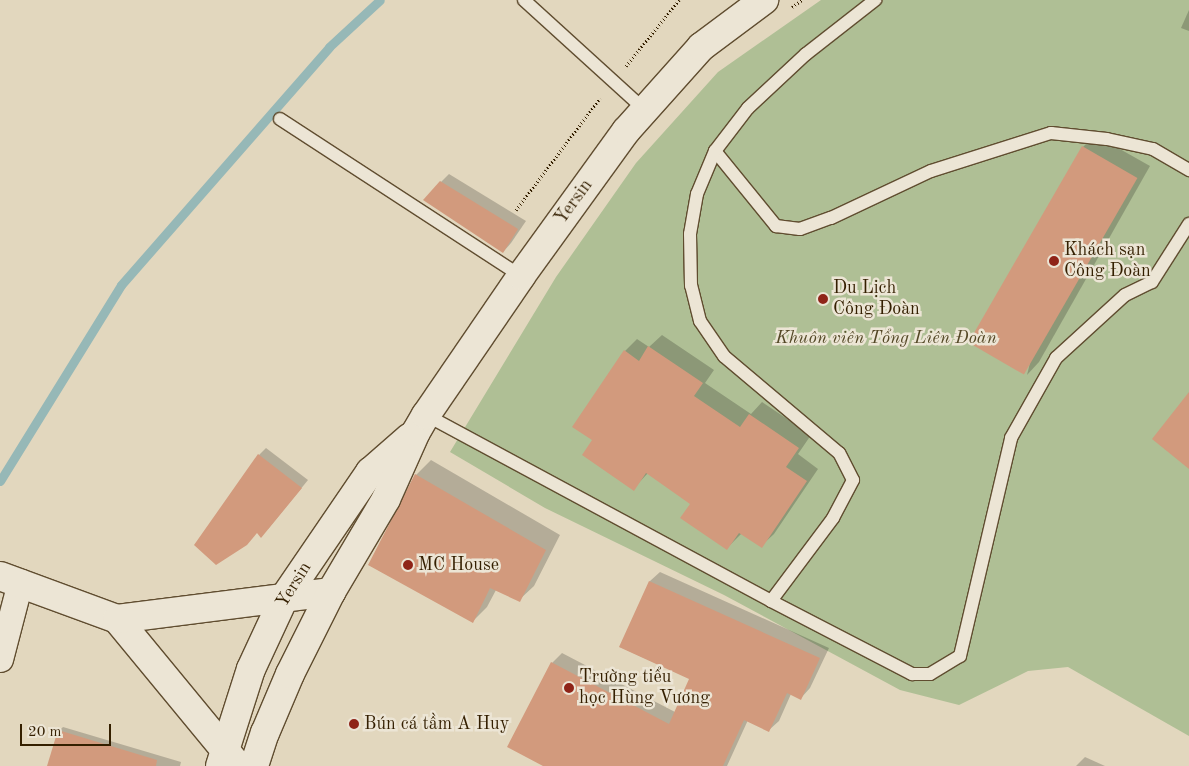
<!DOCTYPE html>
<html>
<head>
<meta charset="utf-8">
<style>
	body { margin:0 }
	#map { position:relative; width:1189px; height:766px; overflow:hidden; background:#e2d7be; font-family:"Old Standard TT",serif }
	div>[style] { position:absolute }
	.green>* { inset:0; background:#afbf95 }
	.shadow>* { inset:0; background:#0003 }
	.stream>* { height:9px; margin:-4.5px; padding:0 4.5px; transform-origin:4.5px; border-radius:4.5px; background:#96b8b7 }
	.building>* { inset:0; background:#d29a7d; transform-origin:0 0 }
	.path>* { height:3px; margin-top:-1.5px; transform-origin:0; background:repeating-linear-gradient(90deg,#341f00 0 1px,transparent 0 3.5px) }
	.roads { filter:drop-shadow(1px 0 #604d30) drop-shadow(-1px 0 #604d30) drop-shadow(0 1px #604d30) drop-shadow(0 -1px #604d30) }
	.service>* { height:12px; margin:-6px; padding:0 6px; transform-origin:6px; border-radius:6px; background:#ece5d5 }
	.minor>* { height:25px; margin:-12.5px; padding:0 12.5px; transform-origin:12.5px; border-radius:12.5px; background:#ece5d5 }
	.tertiary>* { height:28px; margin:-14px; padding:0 14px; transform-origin:14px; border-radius:14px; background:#ece5d5 }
	.secondary>* { height:28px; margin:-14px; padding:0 14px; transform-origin:14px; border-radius:14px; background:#ece5d5 }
	.dots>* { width:14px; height:14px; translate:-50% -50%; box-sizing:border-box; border:2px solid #ece5d5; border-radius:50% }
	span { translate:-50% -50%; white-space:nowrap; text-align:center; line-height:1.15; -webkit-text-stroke:5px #ece5d5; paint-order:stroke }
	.street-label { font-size:18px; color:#341f00 }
	.poi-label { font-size:18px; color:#341f00 }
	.left { translate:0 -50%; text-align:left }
	.park-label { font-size:18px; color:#534725; font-style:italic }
	.scale { position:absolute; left:20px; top:724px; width:91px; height:22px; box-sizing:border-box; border:2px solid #341f00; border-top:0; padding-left:6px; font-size:15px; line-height:18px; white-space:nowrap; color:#341f00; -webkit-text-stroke:4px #ece5d5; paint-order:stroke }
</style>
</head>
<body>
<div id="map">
	<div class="green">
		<i style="clip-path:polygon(821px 0,1189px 0,1189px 736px,1068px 667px,1028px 671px,959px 705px,900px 690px,724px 595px,545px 508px,450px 452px,556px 277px,636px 163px,718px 72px)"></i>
	</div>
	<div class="shadow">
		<i style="clip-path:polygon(1189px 10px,1189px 31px,1181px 28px)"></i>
		<i style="clip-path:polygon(1095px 135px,1150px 166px,1039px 362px,1027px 375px,1083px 147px)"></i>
		<i style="clip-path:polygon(449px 174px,526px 221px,511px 243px,503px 252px,441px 182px)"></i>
		<i style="clip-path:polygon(662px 335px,714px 370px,705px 383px,751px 414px,762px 402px,811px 435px,798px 454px,818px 469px,774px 534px,761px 546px,742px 533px,727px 548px,692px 503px,648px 473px,633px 489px,594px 440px,625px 351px,637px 339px,649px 347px)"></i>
		<i style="clip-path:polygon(266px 448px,308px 480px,268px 529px,259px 455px)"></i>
		<i style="clip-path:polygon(431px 460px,560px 535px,534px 586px,519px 600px,496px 590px,487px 607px,473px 621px,369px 565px,416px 475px)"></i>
		<i style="clip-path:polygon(660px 572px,829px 648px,810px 688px,801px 698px,791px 694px,779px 721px,769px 730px,748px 720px,727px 766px,546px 766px,552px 663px,562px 653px,675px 712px,691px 679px,620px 647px,650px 581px)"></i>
		<i style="clip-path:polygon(63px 727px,181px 762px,180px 766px,48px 766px,59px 731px)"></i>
		<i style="clip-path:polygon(1085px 757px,1105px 766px,1076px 766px)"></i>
	</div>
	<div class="stream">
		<i style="left:0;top:481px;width:230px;rotate:-58.3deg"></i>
		<i style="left:121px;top:285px;width:316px;rotate:-48.8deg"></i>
		<i style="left:329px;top:47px;width:69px;rotate:-42.7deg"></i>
	</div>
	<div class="building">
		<i style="left:1082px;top:146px;width:64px;height:227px;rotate:30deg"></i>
		<i style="clip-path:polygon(440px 181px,518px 229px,503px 253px,423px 200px)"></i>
		<i style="clip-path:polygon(648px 346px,703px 383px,694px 396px,740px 427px,749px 414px,799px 448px,786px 467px,807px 481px,762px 548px,739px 533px,727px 550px,680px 518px,690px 504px,646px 473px,634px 491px,582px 455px,592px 440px,572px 427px,624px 350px,639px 361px)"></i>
		<i style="clip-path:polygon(1189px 392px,1189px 469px,1152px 439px)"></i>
		<i style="clip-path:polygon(258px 454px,302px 488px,261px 538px,257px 533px,247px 545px,216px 565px,194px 545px)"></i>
		<i style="clip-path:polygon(415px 474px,546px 550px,520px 602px,490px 588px,473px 623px,368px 565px)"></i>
		<i style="clip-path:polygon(649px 581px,820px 658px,801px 700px,787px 693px,769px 732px,744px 720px,723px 766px,543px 766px,507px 747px,551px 662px,669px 724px,689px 679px,619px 647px)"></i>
		<i style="clip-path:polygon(58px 730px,157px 760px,156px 766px,47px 766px)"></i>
	</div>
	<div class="path">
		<i style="left:792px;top:7px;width:12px;rotate:-35deg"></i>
		<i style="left:626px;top:66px;width:85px;rotate:-51.2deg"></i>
		<i style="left:516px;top:210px;width:140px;rotate:-53.1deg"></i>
	</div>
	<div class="roads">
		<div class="service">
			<i style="left:524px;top:0;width:164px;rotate:42.3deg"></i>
			<i style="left:280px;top:119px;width:288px;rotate:33.1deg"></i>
			<i style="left:715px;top:151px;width:97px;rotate:50.9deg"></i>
			<i style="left:776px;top:226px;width:24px;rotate:7deg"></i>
			<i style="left:800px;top:229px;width:33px;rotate:-20deg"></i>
			<i style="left:831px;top:218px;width:110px;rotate:-25.2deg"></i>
			<i style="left:931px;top:171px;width:126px;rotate:-17.6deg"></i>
			<i style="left:1051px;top:133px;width:56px;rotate:6.1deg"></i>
			<i style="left:1107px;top:139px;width:47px;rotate:12.3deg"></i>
			<i style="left:1153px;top:149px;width:42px;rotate:30.3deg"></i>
			<i style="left:426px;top:415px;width:392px;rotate:28.3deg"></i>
			<i style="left:771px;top:601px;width:159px;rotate:27.4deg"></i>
			<i style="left:912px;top:674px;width:18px"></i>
			<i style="left:930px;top:674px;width:35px;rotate:-31deg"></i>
			<i style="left:960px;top:656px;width:224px;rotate:-76.8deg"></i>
			<i style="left:1011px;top:438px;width:92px;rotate:-60.6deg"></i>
			<i style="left:1056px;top:358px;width:93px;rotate:-42.4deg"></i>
			<i style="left:1125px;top:295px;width:30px;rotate:-26deg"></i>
			<i style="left:1152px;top:282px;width:69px;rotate:-57.5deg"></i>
			<i style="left:771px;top:601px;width:104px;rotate:-53.2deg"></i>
			<i style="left:833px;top:518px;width:43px;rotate:-62.2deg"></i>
			<i style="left:853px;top:480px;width:30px;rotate:-117deg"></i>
			<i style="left:839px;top:453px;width:150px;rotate:-139.9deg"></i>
			<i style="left:724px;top:356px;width:42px;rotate:-124.4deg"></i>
			<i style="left:700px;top:321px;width:36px;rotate:-104deg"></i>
			<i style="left:691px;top:286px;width:52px;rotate:-91.1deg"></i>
			<i style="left:690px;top:234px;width:41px;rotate:-80.1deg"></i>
			<i style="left:697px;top:194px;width:47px;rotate:-67.3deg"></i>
			<i style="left:715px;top:151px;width:54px;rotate:-52.5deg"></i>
			<i style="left:748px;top:108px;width:79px;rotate:-43deg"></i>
			<i style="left:806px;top:54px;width:88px;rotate:-38deg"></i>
		</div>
		<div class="minor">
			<i style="left:0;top:659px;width:80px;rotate:-75.4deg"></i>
		</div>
		<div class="tertiary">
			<i style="left:0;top:576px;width:125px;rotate:20.2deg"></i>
			<i style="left:117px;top:619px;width:190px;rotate:50.5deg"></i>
			<i style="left:117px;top:619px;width:216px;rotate:-7.2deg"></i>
		</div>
		<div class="secondary">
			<i style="left:220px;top:766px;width:102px;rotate:-72.3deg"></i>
			<i style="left:251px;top:669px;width:78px;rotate:-65.1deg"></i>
			<i style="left:284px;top:598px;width:153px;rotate:-55.7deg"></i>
			<i style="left:370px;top:472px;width:52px;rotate:-41.1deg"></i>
			<i style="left:254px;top:766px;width:35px;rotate:-72deg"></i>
			<i style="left:265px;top:733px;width:64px;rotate:-67deg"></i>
			<i style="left:290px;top:674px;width:92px;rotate:-63.4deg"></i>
			<i style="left:331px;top:592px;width:108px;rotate:-59.4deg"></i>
			<i style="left:386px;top:499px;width:73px;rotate:-65.9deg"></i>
			<i style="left:416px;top:432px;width:20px;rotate:-60deg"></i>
			<i style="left:426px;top:415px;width:168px;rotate:-55.6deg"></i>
			<i style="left:521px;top:276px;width:179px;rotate:-54.1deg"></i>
			<i style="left:626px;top:131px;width:113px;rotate:-48.2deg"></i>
			<i style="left:701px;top:47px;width:79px;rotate:-36.7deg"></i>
		</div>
	</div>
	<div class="dots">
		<i style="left:1054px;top:261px;background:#8f2418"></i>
		<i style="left:823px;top:299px;background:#8f2418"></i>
		<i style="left:408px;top:565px;background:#8f2418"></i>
		<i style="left:569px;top:688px;background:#8f2418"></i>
		<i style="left:354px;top:724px;background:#8f2418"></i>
	</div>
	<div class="street-label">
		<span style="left:574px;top:202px;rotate:-54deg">Yersin</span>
		<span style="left:294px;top:585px;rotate:-58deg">Yersin</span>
	</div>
	<div class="poi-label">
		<span class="left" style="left:1064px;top:261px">Khách sạn<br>Công Đoàn</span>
		<span class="left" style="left:833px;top:299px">Du Lịch<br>Công Đoàn</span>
		<span class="left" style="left:418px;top:565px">MC House</span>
		<span class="left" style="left:579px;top:688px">Trường tiểu<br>học Hùng Vương</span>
		<span class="left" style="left:364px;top:724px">Bún cá tầm A Huy</span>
	</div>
	<div class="park-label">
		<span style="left:886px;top:338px">Khuôn viên Tổng Liên Đoàn</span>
	</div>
	<div class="scale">20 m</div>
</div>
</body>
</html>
